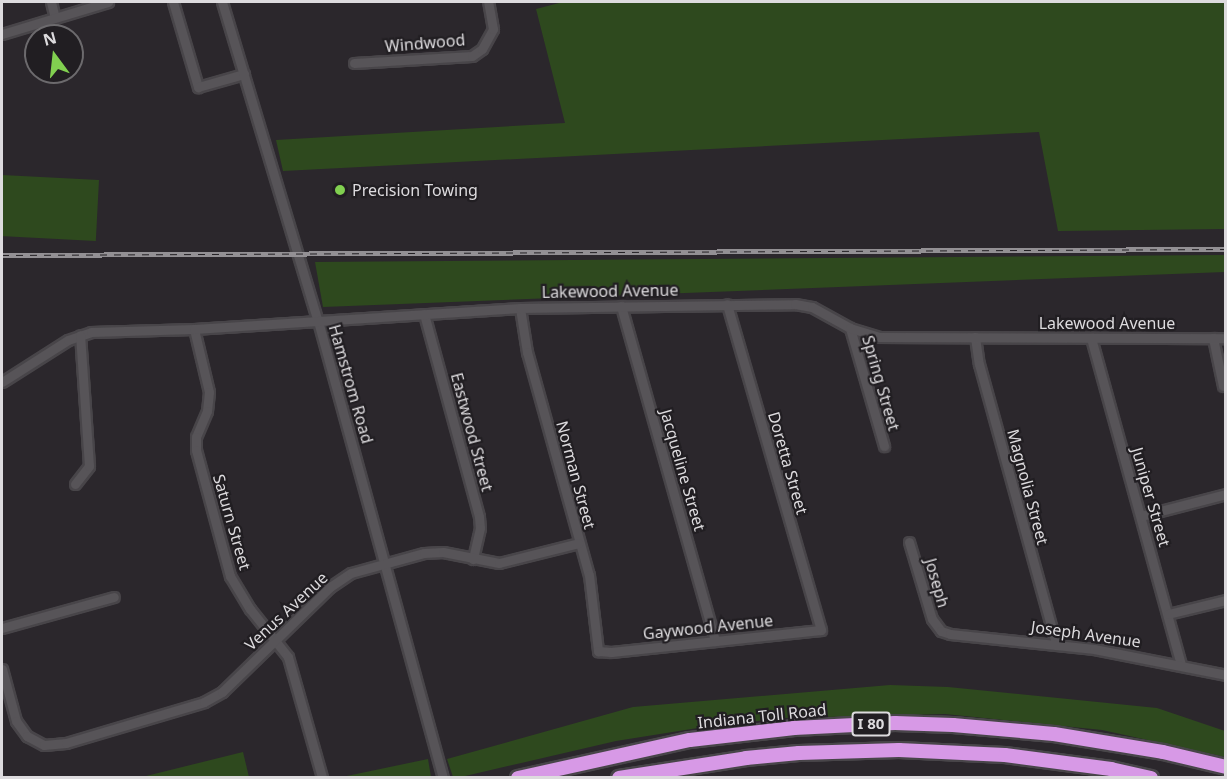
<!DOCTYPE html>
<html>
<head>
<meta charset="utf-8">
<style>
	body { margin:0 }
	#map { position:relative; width:1227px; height:779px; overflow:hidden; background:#2b272c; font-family:"Noto Sans",sans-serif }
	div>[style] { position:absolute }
	.green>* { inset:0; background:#2e491e; transform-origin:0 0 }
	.roads { filter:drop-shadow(2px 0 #484549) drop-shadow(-2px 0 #484549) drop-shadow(0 2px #484549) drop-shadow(0 -2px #484549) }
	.minor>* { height:9px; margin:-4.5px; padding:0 4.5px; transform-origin:4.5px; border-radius:4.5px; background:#575458 }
	.highway>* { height:14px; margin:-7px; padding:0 7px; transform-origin:7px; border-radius:7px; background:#d799e6 }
	.rail>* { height:4.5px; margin-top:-2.25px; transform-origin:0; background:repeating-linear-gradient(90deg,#211e22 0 7px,#939094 0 14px); box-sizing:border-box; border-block:2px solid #939094 }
	.dots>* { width:16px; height:16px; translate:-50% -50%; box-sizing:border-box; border:3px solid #211e22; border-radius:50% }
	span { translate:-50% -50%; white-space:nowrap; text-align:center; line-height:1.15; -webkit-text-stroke:4.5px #211e22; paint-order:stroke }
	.shield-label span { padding:2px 4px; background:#211e22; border:2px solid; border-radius:4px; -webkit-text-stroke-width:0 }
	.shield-label { font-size:15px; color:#dddbde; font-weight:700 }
	.street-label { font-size:16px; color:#dddbde }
	.poi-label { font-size:16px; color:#dddbde }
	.left { translate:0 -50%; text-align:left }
	.frame { position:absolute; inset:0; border:3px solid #dddbde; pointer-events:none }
	.north { position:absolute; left:24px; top:24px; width:60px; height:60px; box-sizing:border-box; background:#211e22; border:2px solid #6c6a6d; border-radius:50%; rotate:345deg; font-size:16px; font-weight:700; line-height:24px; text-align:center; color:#dddbde }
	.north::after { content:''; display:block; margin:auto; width:21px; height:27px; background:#81d050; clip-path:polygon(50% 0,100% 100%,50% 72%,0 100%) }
</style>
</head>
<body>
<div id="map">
	<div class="green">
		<i style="clip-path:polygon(563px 2px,1225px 2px,1225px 229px,1058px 231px,1039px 132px,283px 171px,276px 140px,565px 123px,536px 9px)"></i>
		<i style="left:99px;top:180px;width:61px;height:97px;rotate:93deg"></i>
		<i style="clip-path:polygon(1225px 255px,1225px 272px,323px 307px,315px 262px)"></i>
		<i style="clip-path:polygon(890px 685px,948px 687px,1157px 708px,1225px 731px,1225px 757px,1102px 730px,945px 714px,785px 718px,704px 727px,616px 741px,461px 777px,453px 777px,447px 759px,633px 707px)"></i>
		<i style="clip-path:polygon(243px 752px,249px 777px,142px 777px)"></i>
		<i style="clip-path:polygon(428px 759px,431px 777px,342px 777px)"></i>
	</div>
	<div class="roads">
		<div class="minor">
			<i style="left:51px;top:2px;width:16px;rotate:76deg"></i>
			<i style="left:173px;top:2px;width:89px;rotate:73.6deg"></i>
			<i style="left:198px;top:87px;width:48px;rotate:-15.8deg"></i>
			<i style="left:222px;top:2px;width:333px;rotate:73.3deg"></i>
			<i style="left:318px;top:321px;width:474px;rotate:74.7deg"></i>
			<i style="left:2px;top:34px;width:111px;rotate:-16.8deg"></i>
			<i style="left:354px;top:63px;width:118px;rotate:-3.4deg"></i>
			<i style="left:472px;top:56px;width:12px;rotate:-35deg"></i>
			<i style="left:482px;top:49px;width:23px;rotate:-61deg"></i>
			<i style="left:493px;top:29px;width:27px;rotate:-100deg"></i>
			<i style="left:621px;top:306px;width:348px;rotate:74.3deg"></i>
			<i style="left:520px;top:308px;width:45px;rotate:81deg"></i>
			<i style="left:527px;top:352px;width:231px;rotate:74.5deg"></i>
			<i style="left:589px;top:575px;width:77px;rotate:83.2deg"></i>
			<i style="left:598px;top:651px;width:13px;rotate:4deg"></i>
			<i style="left:611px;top:652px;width:211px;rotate:-6deg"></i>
			<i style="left:821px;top:630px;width:339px;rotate:-106.1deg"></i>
			<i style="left:424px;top:314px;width:210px;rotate:74.8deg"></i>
			<i style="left:479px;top:517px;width:11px;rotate:85deg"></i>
			<i style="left:480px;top:528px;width:32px;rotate:103deg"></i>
			<i style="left:850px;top:328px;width:123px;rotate:73.9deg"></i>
			<i style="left:194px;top:329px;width:65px;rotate:76.6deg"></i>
			<i style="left:209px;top:392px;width:19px;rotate:96deg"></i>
			<i style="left:207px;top:411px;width:28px;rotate:113deg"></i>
			<i style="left:196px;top:437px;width:13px;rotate:90deg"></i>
			<i style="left:196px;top:450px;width:131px;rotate:74.9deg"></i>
			<i style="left:230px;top:576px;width:39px;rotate:59deg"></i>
			<i style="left:250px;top:609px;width:61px;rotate:51.6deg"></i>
			<i style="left:288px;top:657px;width:125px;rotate:74.2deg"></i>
			<i style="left:975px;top:337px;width:27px;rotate:82deg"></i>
			<i style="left:979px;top:364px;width:290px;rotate:74.6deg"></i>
			<i style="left:1091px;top:338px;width:339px;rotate:74.6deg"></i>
			<i style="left:1213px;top:338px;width:49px;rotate:78.2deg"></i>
			<i style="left:2px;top:382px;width:78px;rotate:-32.5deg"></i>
			<i style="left:68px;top:340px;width:24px;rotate:-19deg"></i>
			<i style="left:91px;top:332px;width:103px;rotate:-1.7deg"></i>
			<i style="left:194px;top:329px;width:327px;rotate:-3.7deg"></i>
			<i style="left:520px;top:308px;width:275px;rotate:-0.8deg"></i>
			<i style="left:795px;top:304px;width:17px;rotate:10deg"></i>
			<i style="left:812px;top:307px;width:43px;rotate:28.9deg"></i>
			<i style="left:850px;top:328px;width:30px;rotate:17deg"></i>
			<i style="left:879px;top:337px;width:347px;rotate:0.2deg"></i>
			<i style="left:75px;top:484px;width:23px;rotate:-52deg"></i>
			<i style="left:89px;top:466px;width:131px;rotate:-93.9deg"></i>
			<i style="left:1141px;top:516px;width:88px;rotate:-14.5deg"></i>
			<i style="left:909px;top:542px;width:80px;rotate:73.4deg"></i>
			<i style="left:932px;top:619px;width:15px;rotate:53deg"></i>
			<i style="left:941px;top:631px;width:9px;rotate:18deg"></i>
			<i style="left:950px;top:634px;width:145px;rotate:5.9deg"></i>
			<i style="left:1094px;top:649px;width:135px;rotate:11.1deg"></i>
			<i style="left:1168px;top:614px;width:60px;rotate:-13.6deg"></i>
			<i style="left:2px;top:628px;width:116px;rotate:-15.5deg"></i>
			<i style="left:2px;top:669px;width:54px;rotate:74.9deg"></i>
			<i style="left:16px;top:721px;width:19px;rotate:54deg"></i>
			<i style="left:27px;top:736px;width:19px;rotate:28deg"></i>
			<i style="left:44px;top:745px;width:22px;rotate:-5deg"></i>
			<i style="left:66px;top:743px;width:144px;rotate:-16.5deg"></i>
			<i style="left:204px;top:702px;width:21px;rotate:-29deg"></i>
			<i style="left:222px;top:692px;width:151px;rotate:-44.2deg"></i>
			<i style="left:330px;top:587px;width:25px;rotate:-34deg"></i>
			<i style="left:351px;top:573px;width:76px;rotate:-15.3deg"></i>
			<i style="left:424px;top:553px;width:19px;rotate:-3deg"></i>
			<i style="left:443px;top:552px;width:57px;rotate:11.1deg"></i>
			<i style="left:499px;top:563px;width:82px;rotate:-14deg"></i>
		</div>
		<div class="highway">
			<i style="left:518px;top:778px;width:176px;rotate:-12.5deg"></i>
			<i style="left:690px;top:740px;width:105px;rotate:-6.6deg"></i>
			<i style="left:794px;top:728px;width:101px;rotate:-2.8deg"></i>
			<i style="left:895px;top:723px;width:58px;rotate:2deg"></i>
			<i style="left:953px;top:725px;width:101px;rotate:5.1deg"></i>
			<i style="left:1054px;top:734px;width:110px;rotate:9.4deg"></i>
			<i style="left:1163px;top:752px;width:65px;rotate:13.4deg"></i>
			<i style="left:619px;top:778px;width:129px;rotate:-8.9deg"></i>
			<i style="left:746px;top:758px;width:53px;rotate:-5.4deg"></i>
			<i style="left:799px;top:753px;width:100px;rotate:-1.7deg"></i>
			<i style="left:899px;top:750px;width:106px;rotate:2.7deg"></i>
			<i style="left:1005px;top:755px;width:107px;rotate:7.5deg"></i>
			<i style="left:1111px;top:769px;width:41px;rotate:12.7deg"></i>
		</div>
	</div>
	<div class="rail">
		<i style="left:2px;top:255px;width:1224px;rotate:-0.28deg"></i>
	</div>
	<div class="dots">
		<i style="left:340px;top:190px;background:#81d050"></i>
	</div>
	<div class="shield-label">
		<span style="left:871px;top:724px">I 80</span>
	</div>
	<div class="street-label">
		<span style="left:425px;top:43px;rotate:-5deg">Windwood</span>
		<span style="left:610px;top:291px;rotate:-1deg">Lakewood Avenue</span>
		<span style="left:1107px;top:323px">Lakewood Avenue</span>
		<span style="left:881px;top:383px;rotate:74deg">Spring Street</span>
		<span style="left:351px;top:384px;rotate:74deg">Hamstrom Road</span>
		<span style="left:472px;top:432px;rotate:75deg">Eastwood Street</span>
		<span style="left:788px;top:463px;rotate:74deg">Doretta Street</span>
		<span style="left:683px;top:470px;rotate:74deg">Jacqueline Street</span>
		<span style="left:576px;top:475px;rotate:75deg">Norman Street</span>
		<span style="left:1028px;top:487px;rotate:75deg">Magnolia Street</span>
		<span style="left:1151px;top:497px;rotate:74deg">Juniper Street</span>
		<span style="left:232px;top:522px;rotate:74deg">Saturn Street</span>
		<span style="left:937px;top:583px;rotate:74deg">Joseph</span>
		<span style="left:286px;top:611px;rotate:-43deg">Venus Avenue</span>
		<span style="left:708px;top:627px;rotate:-6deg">Gaywood Avenue</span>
		<span style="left:1086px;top:634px;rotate:8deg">Joseph Avenue</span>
		<span style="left:762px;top:716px;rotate:-6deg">Indiana Toll Road</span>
	</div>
	<div class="poi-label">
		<span class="left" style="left:352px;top:190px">Precision Towing</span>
	</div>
	<div class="frame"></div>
	<div class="north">N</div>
</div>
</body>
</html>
